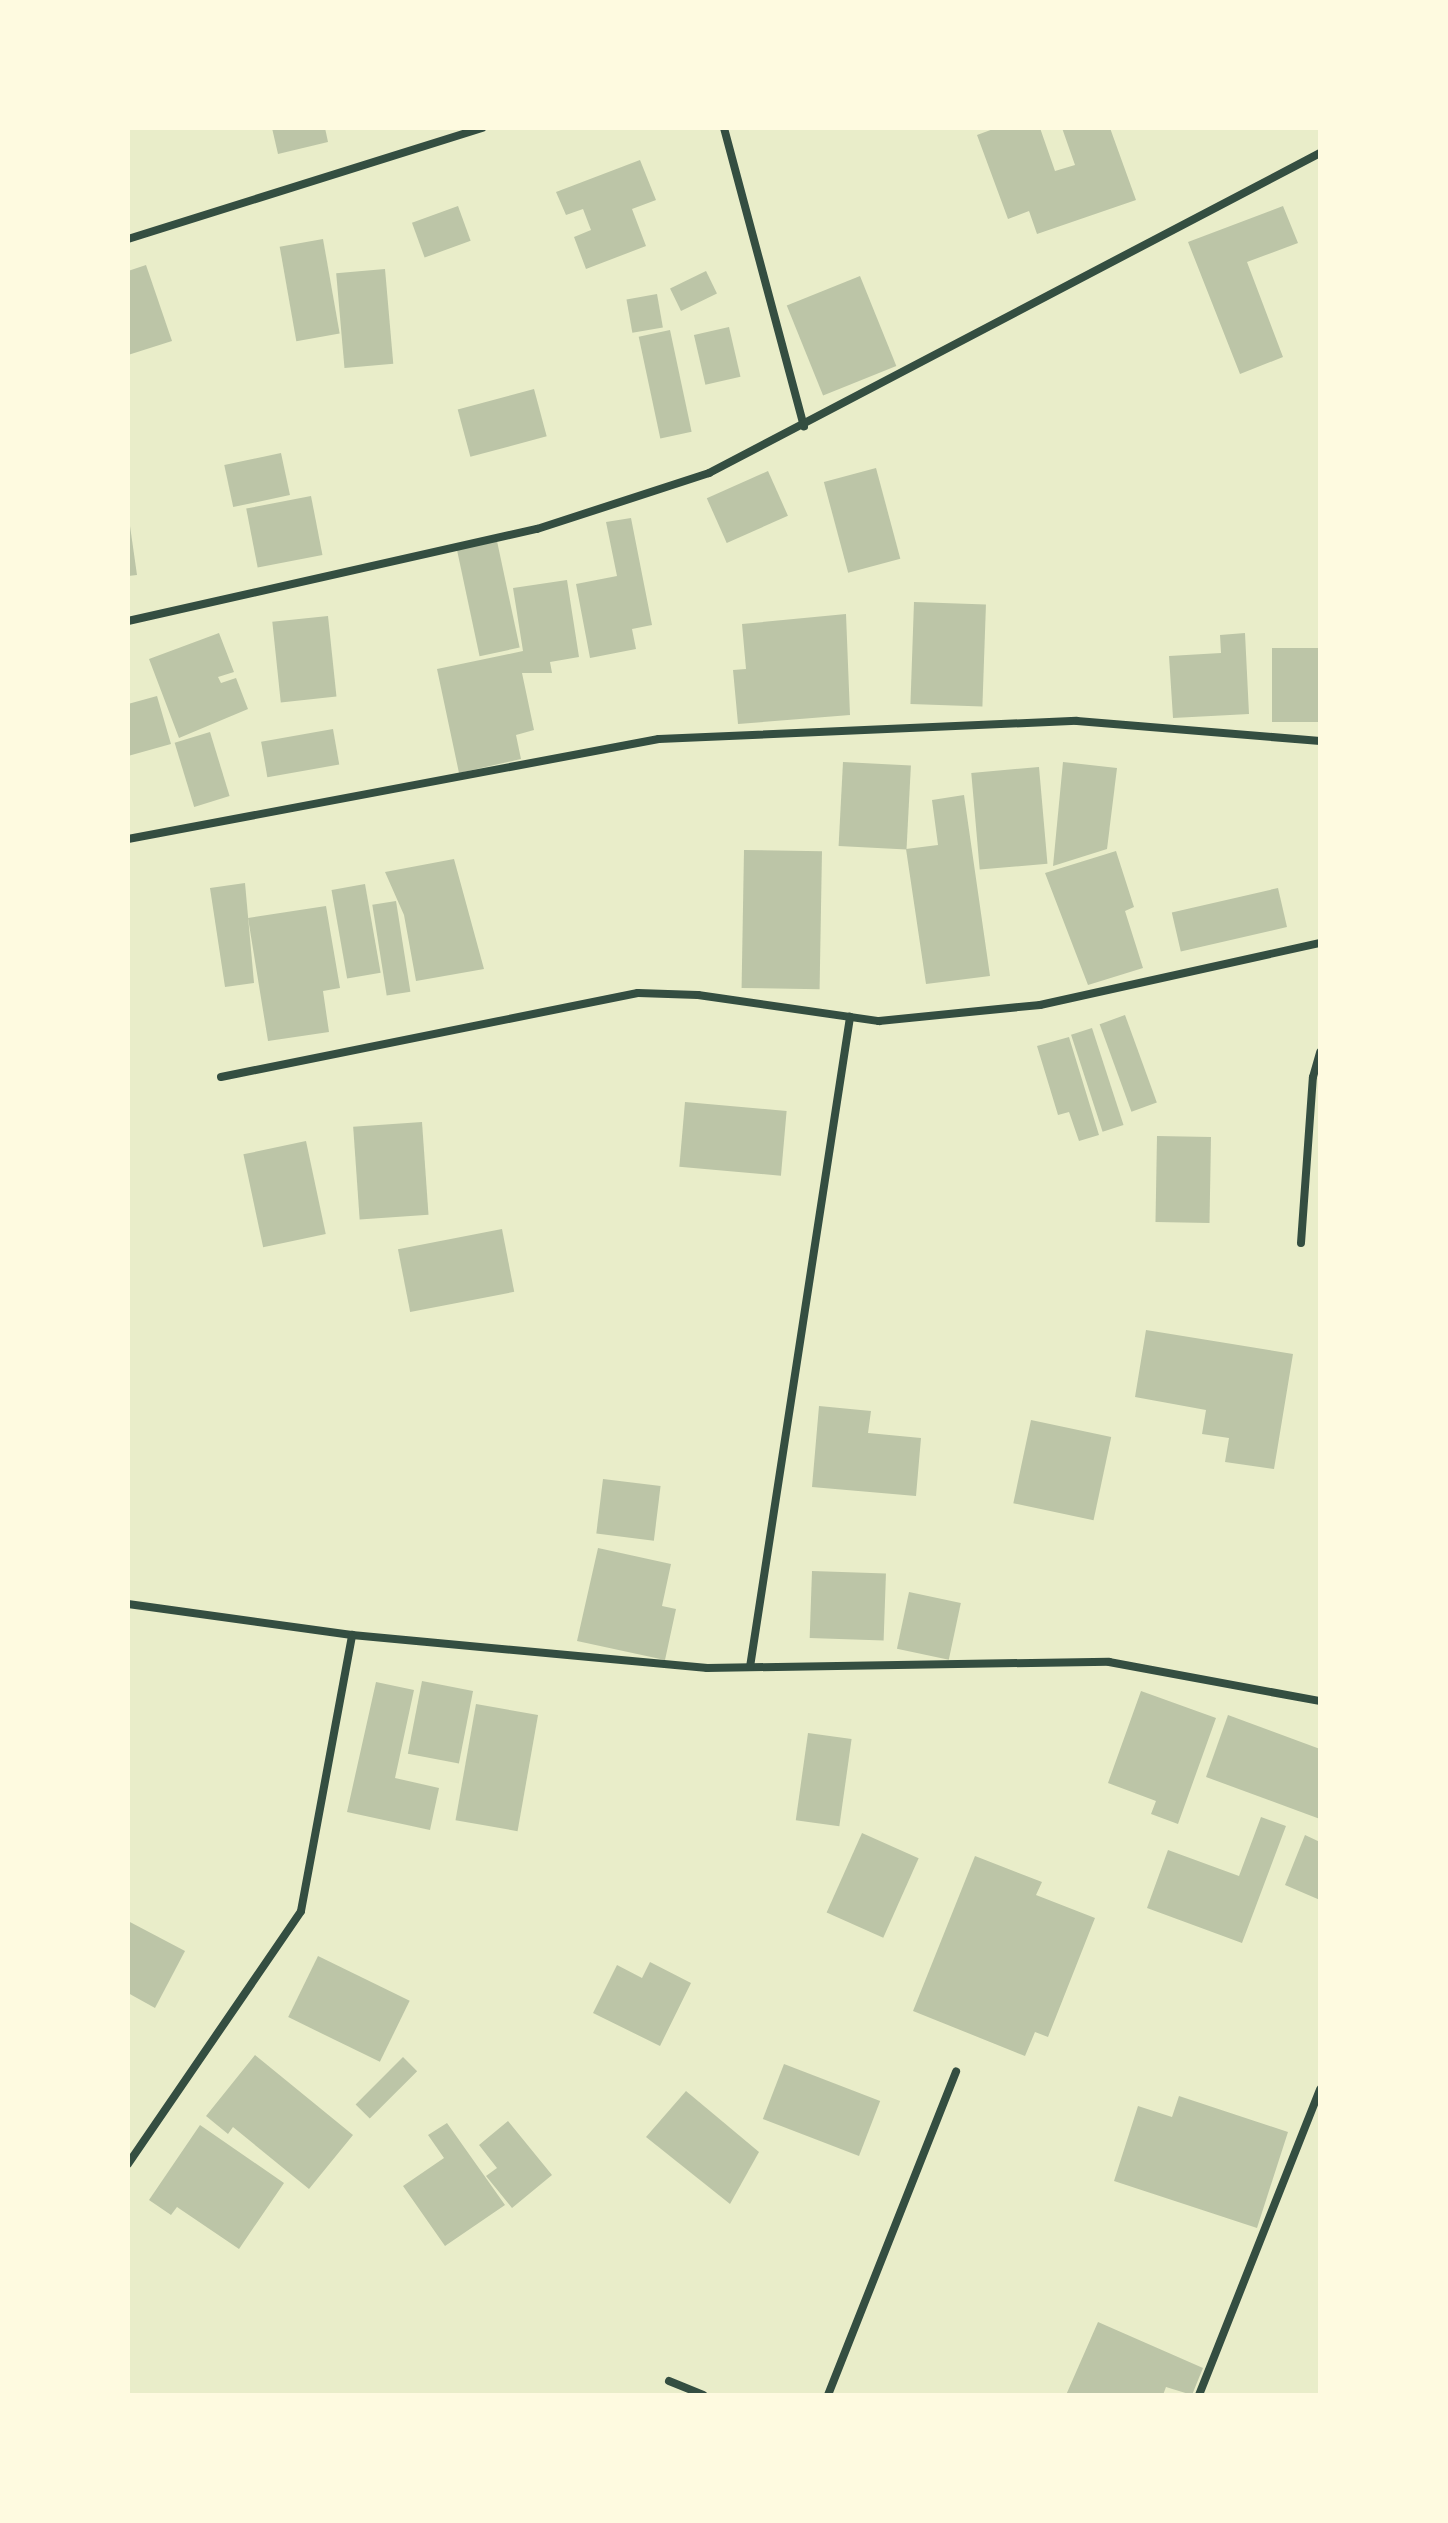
<!DOCTYPE html>
<html>
<head>
<meta charset="utf-8">
<style>
	body { margin:0 }
	#map { position:relative; width:1448px; height:2523px; overflow:hidden; background:#e9edc9; font-family:"Libre Baskerville",serif }
	div>[style] { position:absolute }
	.building>* { inset:0; background:#bcc5a7; transform-origin:0 0 }
	.minor>* { height:8px; margin:-4px; padding:0 4px; transform-origin:4px; border-radius:4px; background:#344e41 }
	span { translate:-50% -50%; white-space:nowrap; text-align:center; line-height:1.15; -webkit-text-stroke:8px #fefae0; paint-order:stroke }
	.frame { position:absolute; inset:0; border:130px solid #fefae0; pointer-events:none }
</style>
</head>
<body>
<div id="map">
	<div class="building">
		<i style="clip-path:polygon(272px 128px,325px 128px,328px 142px,278px 154px)"></i>
		<i style="clip-path:polygon(996px 128px,1040px 128px,1055px 171px,1075px 165px,1062px 128px,1110px 128px,1136px 200px,1037px 234px,1029px 211px,1008px 219px,977px 135px)"></i>
		<i style="clip-path:polygon(640px 160px,656px 200px,632px 209px,646px 246px,586px 269px,574px 237px,591px 230px,583px 209px,566px 215px,556px 192px)"></i>
		<i style="left:458px;top:206px;width:37px;height:49px;rotate:70deg"></i>
		<i style="clip-path:polygon(1283px 206px,1298px 243px,1247px 262px,1283px 357px,1240px 374px,1188px 242px)"></i>
		<i style="left:323px;top:239px;width:96px;height:44px;rotate:80deg"></i>
		<i style="clip-path:polygon(146px 265px,172px 341px,128px 355px,128px 271px)"></i>
		<i style="left:385px;top:269px;width:95px;height:49px;rotate:85deg"></i>
		<i style="left:706px;top:271px;width:25px;height:40px;rotate:64deg"></i>
		<i style="left:860px;top:276px;width:97px;height:79px;rotate:68deg"></i>
		<i style="left:657px;top:294px;width:34px;height:31px;rotate:80deg"></i>
		<i style="left:729px;top:327px;width:51px;height:36px;rotate:77deg"></i>
		<i style="left:670px;top:330px;width:104px;height:32px;rotate:78deg"></i>
		<i style="left:534px;top:389px;width:49px;height:79px;rotate:75deg"></i>
		<i style="left:281px;top:453px;width:43px;height:58px;rotate:78deg"></i>
		<i style="left:876px;top:468px;width:94px;height:54px;rotate:75deg"></i>
		<i style="left:768px;top:471px;width:49px;height:67px;rotate:66deg"></i>
		<i style="left:311px;top:496px;width:60px;height:66px;rotate:79deg"></i>
		<i style="clip-path:polygon(128px 512px,137px 575px,128px 576px)"></i>
		<i style="clip-path:polygon(631px 518px,652px 625px,632px 629px,636px 649px,590px 658px,576px 584px,617px 576px,606px 522px)"></i>
		<i style="left:497px;top:541px;width:109px;height:41px;rotate:78deg"></i>
		<i style="clip-path:polygon(567px 580px,579px 657px,550px 662px,552px 673px,522px 673px,534px 730px,516px 735px,521px 759px,459px 773px,437px 669px,523px 651px,513px 588px)"></i>
		<i style="left:914px;top:602px;width:72px;height:102px;rotate:2deg"></i>
		<i style="clip-path:polygon(846px 614px,850px 715px,738px 724px,733px 670px,746px 669px,742px 624px)"></i>
		<i style="left:328px;top:616px;width:81px;height:56px;rotate:84deg"></i>
		<i style="clip-path:polygon(219px 633px,234px 672px,218px 677px,221px 683px,236px 678px,248px 709px,179px 738px,149px 659px)"></i>
		<i style="clip-path:polygon(1245px 633px,1249px 714px,1173px 718px,1169px 656px,1221px 653px,1220px 635px)"></i>
		<i style="left:1320px;top:648px;width:74px;height:48px;rotate:90deg"></i>
		<i style="clip-path:polygon(157px 696px,171px 744px,128px 756px,128px 704px)"></i>
		<i style="left:333px;top:729px;width:36px;height:73px;rotate:80deg"></i>
		<i style="left:210px;top:732px;width:67px;height:37px;rotate:73deg"></i>
		<i style="left:843px;top:762px;width:68px;height:84px;rotate:3deg"></i>
		<i style="clip-path:polygon(1063px 762px,1117px 768px,1107px 849px,1053px 866px)"></i>
		<i style="left:1039px;top:767px;width:97px;height:68px;rotate:85deg"></i>
		<i style="clip-path:polygon(964px 795px,990px 976px,926px 984px,906px 849px,938px 845px,932px 800px)"></i>
		<i style="left:744px;top:850px;width:78px;height:138px;rotate:1deg"></i>
		<i style="clip-path:polygon(1116px 851px,1134px 907px,1125px 911px,1143px 968px,1088px 985px,1045px 873px)"></i>
		<i style="clip-path:polygon(454px 859px,484px 969px,416px 981px,404px 915px,385px 872px)"></i>
		<i style="clip-path:polygon(245px 883px,254px 983px,225px 987px,210px 888px)"></i>
		<i style="left:365px;top:884px;width:90px;height:34px;rotate:80deg"></i>
		<i style="left:1278px;top:888px;width:40px;height:109px;rotate:77deg"></i>
		<i style="left:396px;top:901px;width:92px;height:24px;rotate:81deg"></i>
		<i style="clip-path:polygon(326px 906px,340px 988px,323px 991px,329px 1032px,268px 1041px,248px 918px)"></i>
		<i style="left:1125px;top:1015px;width:93px;height:27px;rotate:70deg"></i>
		<i style="left:1092px;top:1028px;width:102px;height:22px;rotate:72deg"></i>
		<i style="clip-path:polygon(1069px 1037px,1099px 1135px,1079px 1141px,1069px 1112px,1058px 1115px,1037px 1046px)"></i>
		<i style="left:685px;top:1102px;width:102px;height:65px;rotate:5deg"></i>
		<i style="left:422px;top:1122px;width:93px;height:69px;rotate:86deg"></i>
		<i style="left:1157px;top:1136px;width:54px;height:86px;rotate:1deg"></i>
		<i style="left:306px;top:1141px;width:95px;height:64px;rotate:78deg"></i>
		<i style="left:502px;top:1229px;width:64px;height:106px;rotate:79deg"></i>
		<i style="clip-path:polygon(1146px 1330px,1293px 1354px,1274px 1469px,1225px 1462px,1229px 1438px,1202px 1434px,1206px 1410px,1135px 1397px)"></i>
		<i style="clip-path:polygon(819px 1406px,871px 1411px,868px 1433px,921px 1438px,916px 1496px,812px 1487px)"></i>
		<i style="left:1031px;top:1420px;width:82px;height:85px;rotate:12deg"></i>
		<i style="left:603px;top:1479px;width:58px;height:55px;rotate:7deg"></i>
		<i style="clip-path:polygon(598px 1548px,671px 1564px,662px 1606px,676px 1609px,665px 1660px,577px 1641px)"></i>
		<i style="left:812px;top:1571px;width:74px;height:67px;rotate:2deg"></i>
		<i style="left:909px;top:1592px;width:53px;height:58px;rotate:12deg"></i>
		<i style="left:422px;top:1681px;width:52px;height:74px;rotate:11deg"></i>
		<i style="clip-path:polygon(376px 1682px,414px 1690px,395px 1778px,439px 1788px,430px 1830px,347px 1812px)"></i>
		<i style="clip-path:polygon(1141px 1691px,1216px 1718px,1178px 1824px,1151px 1814px,1156px 1801px,1108px 1783px)"></i>
		<i style="left:476px;top:1704px;width:63px;height:118px;rotate:10deg"></i>
		<i style="clip-path:polygon(1228px 1715px,1320px 1749px,1320px 1819px,1206px 1777px)"></i>
		<i style="left:808px;top:1733px;width:44px;height:88px;rotate:8deg"></i>
		<i style="clip-path:polygon(1261px 1817px,1286px 1826px,1242px 1943px,1147px 1908px,1168px 1850px,1239px 1876px)"></i>
		<i style="left:862px;top:1833px;width:62px;height:87px;rotate:24deg"></i>
		<i style="clip-path:polygon(1305px 1835px,1320px 1842px,1320px 1900px,1285px 1885px)"></i>
		<i style="clip-path:polygon(975px 1856px,1042px 1882px,1036px 1895px,1095px 1918px,1048px 2037px,1035px 2032px,1025px 2056px,913px 2011px)"></i>
		<i style="clip-path:polygon(128px 1921px,185px 1951px,155px 2008px,128px 1993px)"></i>
		<i style="left:318px;top:1956px;width:102px;height:68px;rotate:26deg"></i>
		<i style="clip-path:polygon(650px 1962px,691px 1983px,660px 2046px,593px 2013px,617px 1965px,642px 1978px)"></i>
		<i style="clip-path:polygon(255px 2055px,353px 2135px,309px 2189px,233px 2127px,228px 2134px,206px 2116px)"></i>
		<i style="left:403px;top:2057px;width:20px;height:67px;rotate:45deg"></i>
		<i style="left:784px;top:2064px;width:103px;height:59px;rotate:21deg"></i>
		<i style="clip-path:polygon(686px 2091px,759px 2152px,730px 2204px,646px 2137px)"></i>
		<i style="clip-path:polygon(1179px 2096px,1288px 2132px,1257px 2228px,1114px 2181px,1138px 2106px,1172px 2117px)"></i>
		<i style="clip-path:polygon(508px 2121px,552px 2175px,512px 2208px,486px 2176px,497px 2168px,479px 2145px)"></i>
		<i style="clip-path:polygon(447px 2123px,505px 2205px,445px 2246px,403px 2186px,444px 2158px,428px 2135px)"></i>
		<i style="clip-path:polygon(200px 2125px,284px 2183px,239px 2249px,177px 2207px,171px 2215px,149px 2200px)"></i>
		<i style="clip-path:polygon(1098px 2322px,1203px 2368px,1192px 2395px,1166px 2387px,1163px 2395px,1066px 2395px)"></i>
	</div>
	<div class="minor">
		<i style="left:724px;top:128px;width:309px;rotate:75deg"></i>
		<i style="left:128px;top:239px;width:371px;rotate:-17.4deg"></i>
		<i style="left:128px;top:621px;width:419px;rotate:-12.7deg"></i>
		<i style="left:537px;top:529px;width:181px;rotate:-18deg"></i>
		<i style="left:709px;top:473px;width:690px;rotate:-27.64deg"></i>
		<i style="left:128px;top:839px;width:540px;rotate:-10.67deg"></i>
		<i style="left:659px;top:739px;width:418px;rotate:-2.5deg"></i>
		<i style="left:1077px;top:721px;width:244px;rotate:4.7deg"></i>
		<i style="left:221px;top:1077px;width:425px;rotate:-11.4deg"></i>
		<i style="left:638px;top:993px;width:60px;rotate:1.9deg"></i>
		<i style="left:698px;top:995px;width:183px;rotate:8.2deg"></i>
		<i style="left:879px;top:1021px;width:162px;rotate:-5.7deg"></i>
		<i style="left:1040px;top:1005px;width:287px;rotate:-12.5deg"></i>
		<i style="left:1301px;top:1243px;width:166px;rotate:-85.9deg"></i>
		<i style="left:1313px;top:1077px;width:26px;rotate:-74deg"></i>
		<i style="left:128px;top:1604px;width:226px;rotate:7.9deg"></i>
		<i style="left:352px;top:1635px;width:357px;rotate:5.3deg"></i>
		<i style="left:707px;top:1668px;width:402px;rotate:-0.9deg"></i>
		<i style="left:1109px;top:1662px;width:215px;rotate:10.5deg"></i>
		<i style="left:750px;top:1667px;width:658px;rotate:-81.25deg"></i>
		<i style="left:128px;top:2164px;width:306px;rotate:-55.6deg"></i>
		<i style="left:301px;top:1911px;width:281px;rotate:-79.5deg"></i>
		<i style="left:669px;top:2381px;width:37px;rotate:22deg"></i>
		<i style="left:828px;top:2395px;width:348px;rotate:-68.4deg"></i>
		<i style="left:1199px;top:2395px;width:329px;rotate:-68.4deg"></i>
	</div>
	<div class="frame"></div>
</div>
</body>
</html>
